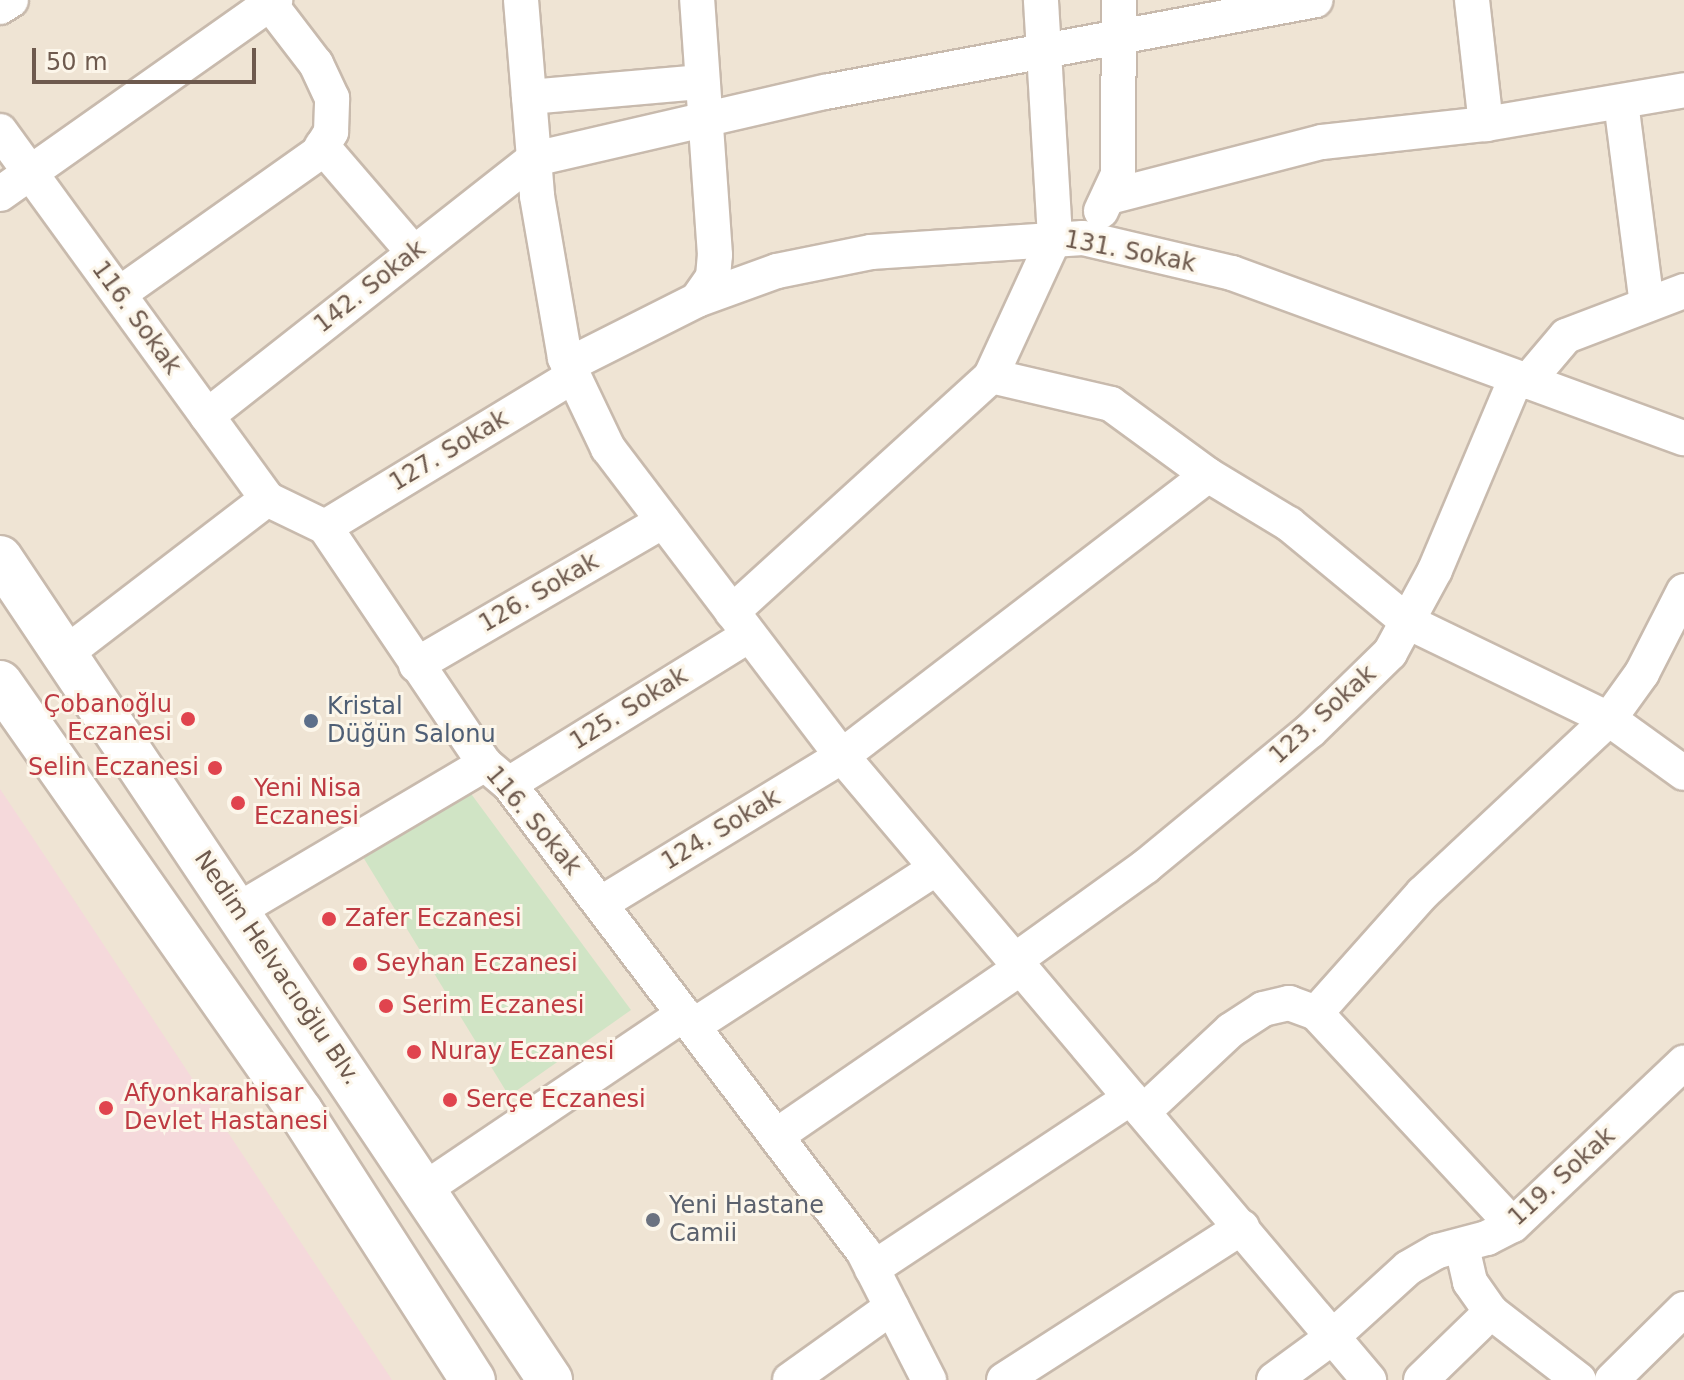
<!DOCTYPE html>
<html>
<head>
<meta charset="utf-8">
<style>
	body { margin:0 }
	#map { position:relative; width:1684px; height:1380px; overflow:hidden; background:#f9f2e5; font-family:"DejaVu Sans",sans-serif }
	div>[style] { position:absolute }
	.residential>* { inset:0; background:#efe4d4; transform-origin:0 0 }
	.medical>* { inset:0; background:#f5d9db }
	.green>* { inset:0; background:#d0e4c5 }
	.roads { filter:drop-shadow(2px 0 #c8baad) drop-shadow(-2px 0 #c8baad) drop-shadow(0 2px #c8baad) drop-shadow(0 -2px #c8baad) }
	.minor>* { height:34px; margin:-17px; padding:0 17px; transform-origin:17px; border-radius:17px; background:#fff }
	.secondary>* { height:44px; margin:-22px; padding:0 22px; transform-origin:22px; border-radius:22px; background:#fff }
	.dots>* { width:22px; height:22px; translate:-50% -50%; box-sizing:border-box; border:4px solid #fcf6ea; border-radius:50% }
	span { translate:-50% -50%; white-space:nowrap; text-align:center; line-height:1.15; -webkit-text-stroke:6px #fcf6ea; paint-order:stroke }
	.street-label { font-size:24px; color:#6e5a4e }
	.health-label { font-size:24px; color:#be3a42 }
	.right { translate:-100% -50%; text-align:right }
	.left { translate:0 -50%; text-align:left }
	.service-label { font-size:24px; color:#4e5e75 }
	.worship-label { font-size:24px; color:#5b616d }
	.scale { position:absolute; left:32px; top:48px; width:224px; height:36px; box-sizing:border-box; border:4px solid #6e5a4e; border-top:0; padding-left:10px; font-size:24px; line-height:28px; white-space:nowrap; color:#6e5a4e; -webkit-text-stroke:6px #fcf6ea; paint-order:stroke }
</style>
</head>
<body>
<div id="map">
	<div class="residential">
		<i style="left:0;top:0;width:1684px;height:1380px"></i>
	</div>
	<div class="medical">
		<i style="clip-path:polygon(0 789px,31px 835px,392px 1380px,0 1380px)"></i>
	</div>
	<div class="green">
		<i style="clip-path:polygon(469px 791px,631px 1010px,509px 1096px,363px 857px)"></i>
	</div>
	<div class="roads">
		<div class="minor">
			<i style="left:521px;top:0;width:197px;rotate:85.3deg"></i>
			<i style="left:537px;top:196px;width:164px;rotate:80.2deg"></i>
			<i style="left:565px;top:358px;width:100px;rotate:64.5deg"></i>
			<i style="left:608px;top:448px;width:387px;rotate:52.8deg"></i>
			<i style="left:842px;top:756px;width:817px;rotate:49.82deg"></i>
			<i style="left:1472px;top:0;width:125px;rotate:83.6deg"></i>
			<i style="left:0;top:7px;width:13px;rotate:-32deg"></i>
			<i style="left:529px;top:97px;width:174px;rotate:-5deg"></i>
			<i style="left:1621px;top:102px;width:204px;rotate:82.7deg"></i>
			<i style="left:0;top:131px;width:455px;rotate:54deg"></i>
			<i style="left:267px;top:499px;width:64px;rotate:25.8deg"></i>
			<i style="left:325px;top:527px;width:286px;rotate:56deg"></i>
			<i style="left:485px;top:764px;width:31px;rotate:40deg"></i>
			<i style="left:509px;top:784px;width:586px;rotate:52.84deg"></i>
			<i style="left:863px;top:1251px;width:145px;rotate:62.9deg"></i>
			<i style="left:322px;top:146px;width:141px;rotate:49.3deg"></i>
			<i style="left:0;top:194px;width:337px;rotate:-35.2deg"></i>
			<i style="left:1109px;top:197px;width:220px;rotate:-14.5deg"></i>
			<i style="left:1322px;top:142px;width:165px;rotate:-6.3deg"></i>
			<i style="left:1486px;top:124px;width:201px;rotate:-9.7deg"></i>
			<i style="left:1101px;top:211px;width:40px;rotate:-65deg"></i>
			<i style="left:1118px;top:175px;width:175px;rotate:-89.7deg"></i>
			<i style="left:119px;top:294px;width:244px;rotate:-35.3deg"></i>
			<i style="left:318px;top:153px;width:25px;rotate:-58deg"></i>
			<i style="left:331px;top:132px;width:34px;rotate:-88deg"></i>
			<i style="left:332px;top:98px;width:38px;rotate:-115deg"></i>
			<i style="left:316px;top:64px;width:76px;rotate:-127.5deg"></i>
			<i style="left:697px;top:300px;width:28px;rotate:-55deg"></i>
			<i style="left:713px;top:277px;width:22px;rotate:-85deg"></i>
			<i style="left:715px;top:255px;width:256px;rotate:-94deg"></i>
			<i style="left:568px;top:365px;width:144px;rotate:-26.7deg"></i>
			<i style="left:697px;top:300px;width:85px;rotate:-19.9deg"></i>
			<i style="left:777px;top:271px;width:96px;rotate:-11.4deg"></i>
			<i style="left:871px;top:252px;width:212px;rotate:-3.8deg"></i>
			<i style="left:1083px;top:238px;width:153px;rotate:13.2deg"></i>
			<i style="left:1232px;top:273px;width:481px;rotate:20.1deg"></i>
			<i style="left:991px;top:376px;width:123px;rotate:13.1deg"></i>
			<i style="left:1111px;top:404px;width:120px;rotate:36.2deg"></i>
			<i style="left:1208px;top:475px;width:95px;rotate:31.2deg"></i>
			<i style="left:1289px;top:524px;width:154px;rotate:39.5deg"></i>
			<i style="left:1408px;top:622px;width:223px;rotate:25.8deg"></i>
			<i style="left:1609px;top:719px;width:92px;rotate:35.8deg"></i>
			<i style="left:1527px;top:382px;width:60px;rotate:-49.7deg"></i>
			<i style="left:1566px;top:336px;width:126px;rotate:-20.9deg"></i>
			<i style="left:207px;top:416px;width:416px;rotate:-38.2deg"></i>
			<i style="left:534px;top:159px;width:299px;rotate:-13deg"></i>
			<i style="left:825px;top:92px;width:499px;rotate:-10.6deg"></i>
			<i style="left:325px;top:527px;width:290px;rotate:-31.3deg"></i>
			<i style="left:732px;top:612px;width:350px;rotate:-42.3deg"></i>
			<i style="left:991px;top:376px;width:153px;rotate:-65.3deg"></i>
			<i style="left:1055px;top:237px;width:237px;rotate:-93.4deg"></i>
			<i style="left:65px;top:654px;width:255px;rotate:-37.5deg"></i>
			<i style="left:416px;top:665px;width:286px;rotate:-30.2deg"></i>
			<i style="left:509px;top:784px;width:282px;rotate:-31.8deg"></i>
			<i style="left:600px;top:904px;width:284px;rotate:-31.4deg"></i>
			<i style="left:842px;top:756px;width:461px;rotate:-37.5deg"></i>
			<i style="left:238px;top:910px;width:287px;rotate:-30.6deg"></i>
			<i style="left:1014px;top:961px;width:163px;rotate:-35.7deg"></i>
			<i style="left:1146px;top:866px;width:212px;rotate:-39.5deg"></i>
			<i style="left:1310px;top:731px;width:112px;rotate:-44.3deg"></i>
			<i style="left:1390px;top:653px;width:94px;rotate:-61.5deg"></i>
			<i style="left:1435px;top:570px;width:208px;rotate:-67.1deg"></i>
			<i style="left:1316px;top:1013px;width:161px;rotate:-48.3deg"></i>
			<i style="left:1423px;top:893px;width:255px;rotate:-43.1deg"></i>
			<i style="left:1609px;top:719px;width:57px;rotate:-54.3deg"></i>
			<i style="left:1642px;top:673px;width:92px;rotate:-62.9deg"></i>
			<i style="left:693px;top:1026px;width:288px;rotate:-33deg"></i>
			<i style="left:1143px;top:1112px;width:120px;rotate:-43deg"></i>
			<i style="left:1231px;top:1030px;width:38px;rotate:-33deg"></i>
			<i style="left:1263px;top:1009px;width:27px;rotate:-13deg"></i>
			<i style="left:1289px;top:1003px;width:29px;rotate:20deg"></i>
			<i style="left:1316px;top:1013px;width:289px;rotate:47.1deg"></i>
			<i style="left:776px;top:1136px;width:296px;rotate:-34.5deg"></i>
			<i style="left:426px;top:1188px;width:311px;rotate:-34deg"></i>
			<i style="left:1462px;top:1247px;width:36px;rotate:77deg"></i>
			<i style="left:1470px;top:1282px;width:37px;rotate:55deg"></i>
			<i style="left:1491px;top:1312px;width:111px;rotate:37.7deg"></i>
			<i style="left:872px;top:1269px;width:310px;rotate:-33.5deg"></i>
			<i style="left:790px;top:1380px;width:125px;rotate:-35.6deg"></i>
			<i style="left:1004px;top:1380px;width:283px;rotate:-32.7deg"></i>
			<i style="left:1274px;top:1380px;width:69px;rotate:-36.2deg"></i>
			<i style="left:1330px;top:1339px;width:105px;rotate:-42.3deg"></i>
			<i style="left:1408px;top:1268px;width:34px;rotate:-30deg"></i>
			<i style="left:1438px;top:1251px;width:51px;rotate:-14.9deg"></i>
			<i style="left:1487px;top:1238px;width:29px;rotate:-27deg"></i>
			<i style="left:1513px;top:1225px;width:236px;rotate:-43.5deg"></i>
			<i style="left:1421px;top:1380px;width:98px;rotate:-44.2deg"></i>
			<i style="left:1612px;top:1380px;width:101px;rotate:-44.6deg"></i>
		</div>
		<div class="secondary">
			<i style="left:0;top:558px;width:989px;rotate:56.21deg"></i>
			<i style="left:0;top:683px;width:523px;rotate:54.97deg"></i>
			<i style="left:300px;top:1111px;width:320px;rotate:57.3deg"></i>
		</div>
	</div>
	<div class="dots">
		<i style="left:188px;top:719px;background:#e0444e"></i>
		<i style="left:311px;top:721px;background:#5c6f8a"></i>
		<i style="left:215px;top:768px;background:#e0444e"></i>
		<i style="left:238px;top:803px;background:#e0444e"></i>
		<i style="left:329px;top:919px;background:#e0444e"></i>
		<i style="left:360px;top:964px;background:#e0444e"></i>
		<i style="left:386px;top:1006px;background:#e0444e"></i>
		<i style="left:414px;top:1052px;background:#e0444e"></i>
		<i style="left:450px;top:1100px;background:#e0444e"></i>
		<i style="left:106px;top:1108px;background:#e0444e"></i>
		<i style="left:653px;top:1220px;background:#6b7280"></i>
	</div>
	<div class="street-label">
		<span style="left:1130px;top:252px;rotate:11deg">131. Sokak</span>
		<span style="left:370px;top:287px;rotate:-38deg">142. Sokak</span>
		<span style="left:136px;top:318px;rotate:54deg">116. Sokak</span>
		<span style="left:449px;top:451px;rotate:-31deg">127. Sokak</span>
		<span style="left:539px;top:593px;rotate:-30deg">126. Sokak</span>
		<span style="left:629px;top:709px;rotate:-32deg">125. Sokak</span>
		<span style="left:1323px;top:715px;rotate:-42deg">123. Sokak</span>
		<span style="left:533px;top:821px;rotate:50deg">116. Sokak</span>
		<span style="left:721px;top:830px;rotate:-31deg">124. Sokak</span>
		<span style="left:277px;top:968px;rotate:56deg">Nedim Helvacıoğlu Blv.</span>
		<span style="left:1562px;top:1177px;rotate:-42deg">119. Sokak</span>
	</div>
	<div class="health-label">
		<span class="right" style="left:172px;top:719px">Çobanoğlu<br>Eczanesi</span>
		<span class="right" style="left:199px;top:768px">Selin Eczanesi</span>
		<span class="left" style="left:254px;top:803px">Yeni Nisa<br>Eczanesi</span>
		<span class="left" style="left:345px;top:919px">Zafer Eczanesi</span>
		<span class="left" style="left:376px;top:964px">Seyhan Eczanesi</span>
		<span class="left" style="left:402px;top:1006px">Serim Eczanesi</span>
		<span class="left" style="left:430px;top:1052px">Nuray Eczanesi</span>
		<span class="left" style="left:124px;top:1108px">Afyonkarahisar<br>Devlet Hastanesi</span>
		<span class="left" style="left:466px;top:1100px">Serçe Eczanesi</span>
	</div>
	<div class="service-label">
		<span class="left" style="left:327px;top:721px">Kristal<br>Düğün Salonu</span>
	</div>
	<div class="worship-label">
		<span class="left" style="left:669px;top:1220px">Yeni Hastane<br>Camii</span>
	</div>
	<div class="scale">50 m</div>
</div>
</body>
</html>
